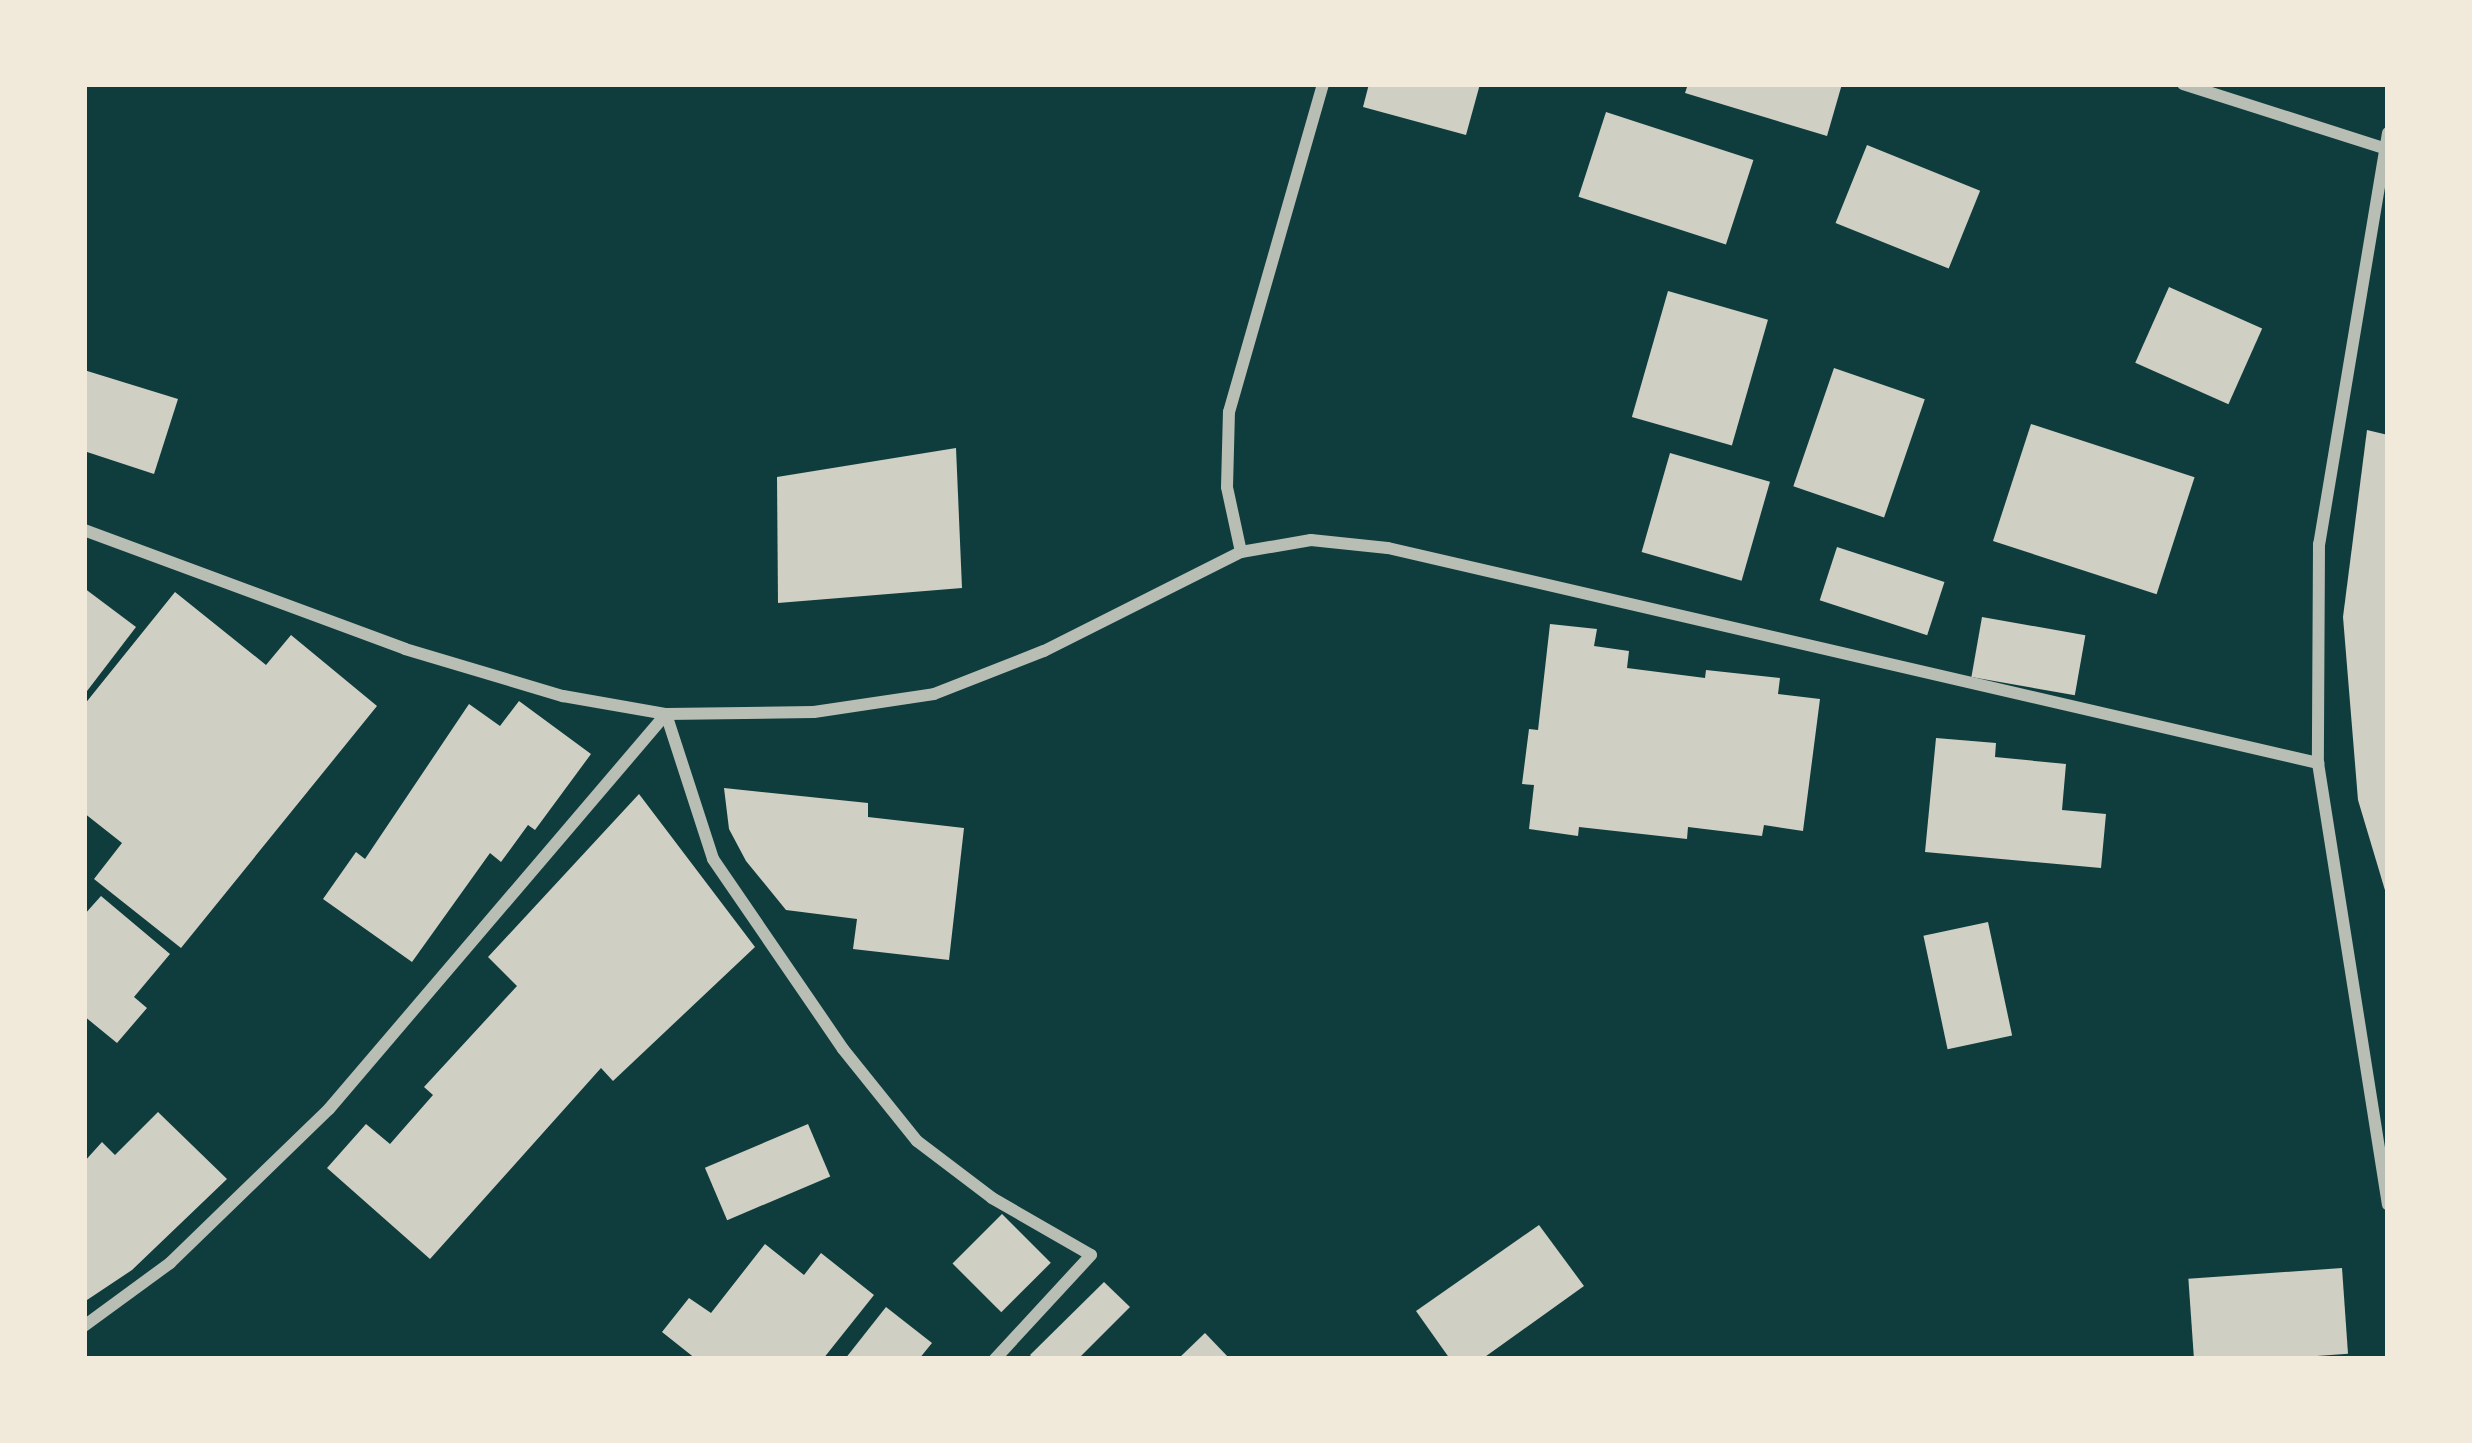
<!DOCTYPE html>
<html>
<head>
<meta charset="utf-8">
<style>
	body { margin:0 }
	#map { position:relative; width:2472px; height:1443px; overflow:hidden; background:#0f3d3e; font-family:Arial,sans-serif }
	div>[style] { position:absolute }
	.building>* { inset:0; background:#cfcfc3; transform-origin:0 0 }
	.minor>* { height:12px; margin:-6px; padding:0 6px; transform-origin:6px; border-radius:6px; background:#b8beb3 }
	span { translate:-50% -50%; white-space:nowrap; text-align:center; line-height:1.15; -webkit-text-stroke:9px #f1e9da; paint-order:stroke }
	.frame { position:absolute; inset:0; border:87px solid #f1e9da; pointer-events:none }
</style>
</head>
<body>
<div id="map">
	<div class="building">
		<i style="clip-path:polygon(1369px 84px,1480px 84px,1466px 135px,1363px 107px)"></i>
		<i style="clip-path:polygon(1688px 84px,1842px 84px,1827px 136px,1685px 93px)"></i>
		<i style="left:1606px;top:112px;width:155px;height:89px;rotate:18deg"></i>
		<i style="left:1867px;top:145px;width:122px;height:84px;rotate:22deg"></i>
		<i style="left:2169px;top:287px;width:102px;height:83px;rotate:24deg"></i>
		<i style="left:1668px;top:291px;width:104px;height:131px;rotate:16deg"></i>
		<i style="left:1834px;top:368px;width:96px;height:125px;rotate:19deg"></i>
		<i style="clip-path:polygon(84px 370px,178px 399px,154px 474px,84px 451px)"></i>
		<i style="left:2031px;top:424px;width:172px;height:123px;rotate:18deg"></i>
		<i style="clip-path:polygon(2367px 430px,2388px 435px,2387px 897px,2358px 800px,2343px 617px)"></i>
		<i style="clip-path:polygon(956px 448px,962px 588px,778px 603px,777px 477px)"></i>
		<i style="left:1670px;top:453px;width:104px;height:103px;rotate:16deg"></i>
		<i style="left:1837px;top:547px;width:113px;height:56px;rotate:18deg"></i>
		<i style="clip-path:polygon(84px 588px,136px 627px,84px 695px)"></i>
		<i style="clip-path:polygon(175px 592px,266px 665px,291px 635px,377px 706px,181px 948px,94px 879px,122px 843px,84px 813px,84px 705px)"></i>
		<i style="left:1982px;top:617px;width:105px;height:61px;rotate:10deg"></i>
		<i style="clip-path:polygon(1550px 624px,1597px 629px,1594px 646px,1629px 651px,1627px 668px,1705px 678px,1706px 670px,1780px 678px,1778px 694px,1820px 699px,1803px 831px,1764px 825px,1762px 836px,1688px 827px,1687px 839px,1579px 827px,1578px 836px,1529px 829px,1534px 785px,1522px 784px,1529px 729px,1538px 730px)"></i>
		<i style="clip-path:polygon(519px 701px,591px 754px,535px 830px,528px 825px,501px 862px,490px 853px,412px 962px,323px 899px,356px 852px,365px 859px,469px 704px,500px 726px)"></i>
		<i style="clip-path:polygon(1936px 738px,1996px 743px,1995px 757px,2066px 764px,2062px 810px,2106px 814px,2101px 868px,1925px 852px)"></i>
		<i style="clip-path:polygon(724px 788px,868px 803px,868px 817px,964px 828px,949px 960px,853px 949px,857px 919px,786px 910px,746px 861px,729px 829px)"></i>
		<i style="clip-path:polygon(639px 794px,755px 947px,613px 1081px,601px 1068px,430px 1259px,327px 1168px,366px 1124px,390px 1144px,433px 1095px,424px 1087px,517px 986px,488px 957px)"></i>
		<i style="clip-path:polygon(101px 896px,170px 954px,134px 997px,147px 1008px,117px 1043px,84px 1016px,84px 915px)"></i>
		<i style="left:1988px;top:922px;width:116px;height:66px;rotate:78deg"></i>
		<i style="clip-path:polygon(158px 1112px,227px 1179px,132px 1270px,84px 1302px,84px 1162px,102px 1142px,115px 1155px)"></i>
		<i style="left:808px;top:1124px;width:57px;height:112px;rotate:67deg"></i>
		<i style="left:1002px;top:1214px;width:69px;height:70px;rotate:45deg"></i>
		<i style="clip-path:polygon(1539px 1225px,1584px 1286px,1482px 1359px,1450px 1359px,1416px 1311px)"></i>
		<i style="clip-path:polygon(765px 1244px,804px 1275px,821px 1253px,874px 1295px,823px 1359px,696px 1359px,662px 1332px,689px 1298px,711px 1313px)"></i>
		<i style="left:2342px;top:1268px;width:86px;height:154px;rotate:86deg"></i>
		<i style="clip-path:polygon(1104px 1282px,1130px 1307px,1078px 1359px,1034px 1359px,1030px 1355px)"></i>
		<i style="clip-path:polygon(886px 1307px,932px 1343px,919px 1359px,845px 1359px)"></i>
		<i style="clip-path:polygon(1205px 1333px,1230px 1359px,1178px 1359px)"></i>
	</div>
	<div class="minor">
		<i style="left:2183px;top:84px;width:210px;rotate:17.7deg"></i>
		<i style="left:2388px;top:133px;width:417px;rotate:99.5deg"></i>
		<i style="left:2319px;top:544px;width:219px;rotate:90.3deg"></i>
		<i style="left:2318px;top:763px;width:447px;rotate:81deg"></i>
		<i style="left:84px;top:530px;width:342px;rotate:20.3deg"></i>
		<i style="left:405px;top:649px;width:165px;rotate:16.6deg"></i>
		<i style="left:563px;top:696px;width:105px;rotate:9.9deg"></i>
		<i style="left:666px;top:714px;width:148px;rotate:-0.8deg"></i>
		<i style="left:814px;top:712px;width:121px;rotate:-8.5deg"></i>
		<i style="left:934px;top:694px;width:118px;rotate:-21.4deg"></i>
		<i style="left:1044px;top:651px;width:220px;rotate:-26.7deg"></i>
		<i style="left:1241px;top:552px;width:71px;rotate:-9.7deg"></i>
		<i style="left:1311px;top:540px;width:77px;rotate:5.9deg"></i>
		<i style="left:1388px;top:548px;width:955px;rotate:13.02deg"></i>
		<i style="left:1241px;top:552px;width:66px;rotate:-102.2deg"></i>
		<i style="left:1227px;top:487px;width:75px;rotate:-88.5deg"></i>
		<i style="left:1229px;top:412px;width:341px;rotate:-74deg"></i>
		<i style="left:666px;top:714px;width:152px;rotate:72deg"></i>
		<i style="left:713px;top:859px;width:230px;rotate:55.6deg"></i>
		<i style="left:843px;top:1049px;width:118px;rotate:51.2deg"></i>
		<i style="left:917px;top:1141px;width:94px;rotate:37.2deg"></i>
		<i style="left:992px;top:1198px;width:114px;rotate:29.9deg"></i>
		<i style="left:1091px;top:1255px;width:142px;rotate:132.7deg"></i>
		<i style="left:84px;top:1326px;width:107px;rotate:-36.2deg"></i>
		<i style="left:170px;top:1263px;width:221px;rotate:-44.1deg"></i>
		<i style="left:329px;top:1109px;width:519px;rotate:-49.53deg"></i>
	</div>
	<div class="frame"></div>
</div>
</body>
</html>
